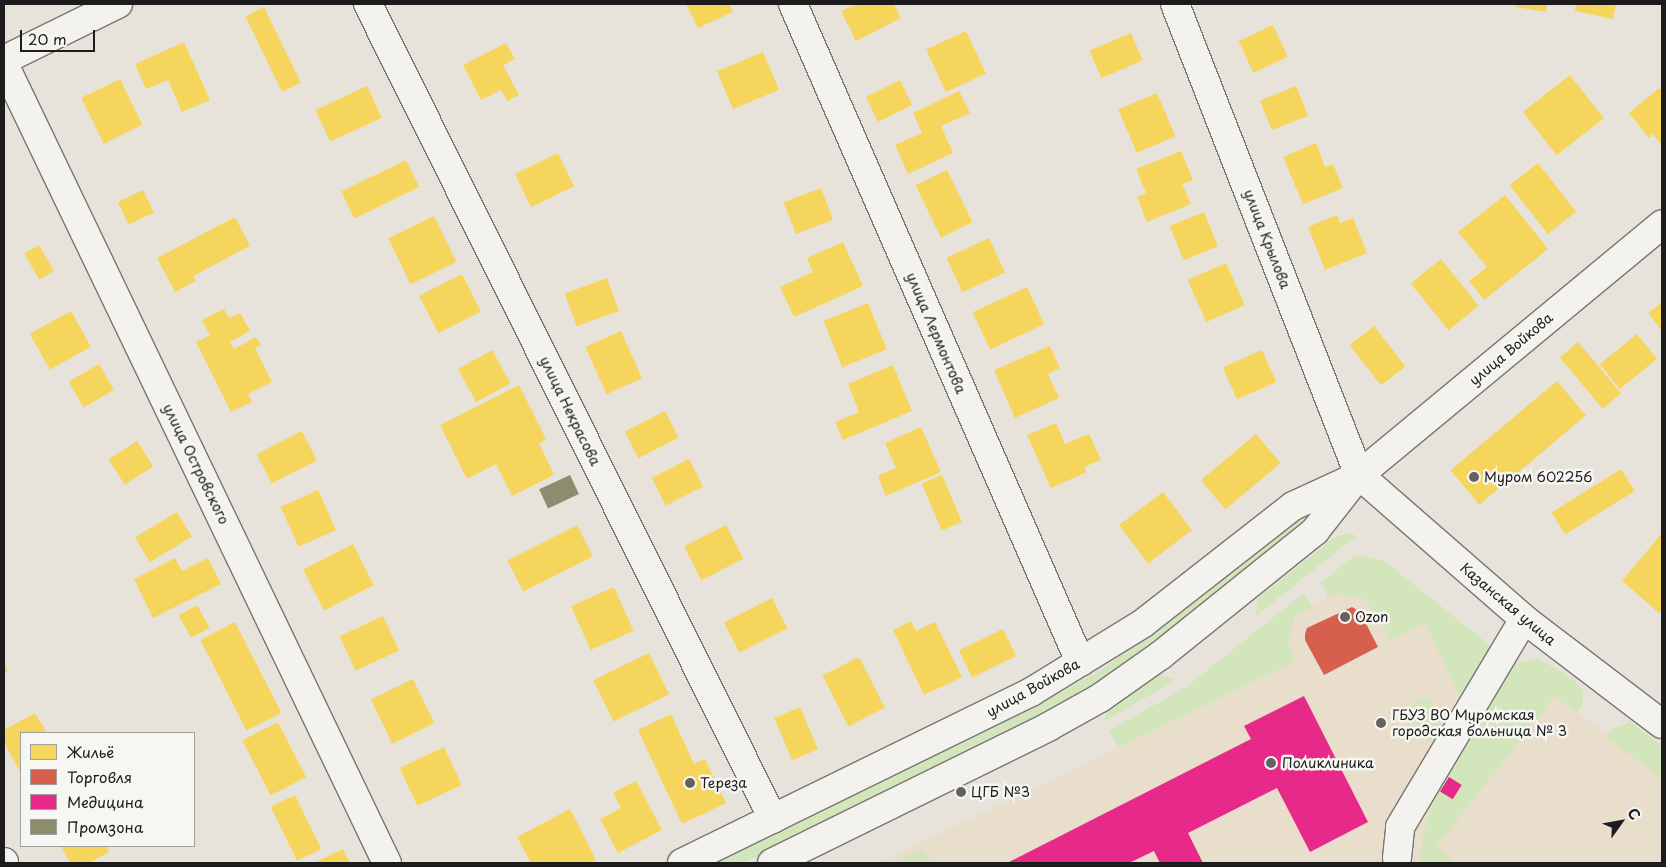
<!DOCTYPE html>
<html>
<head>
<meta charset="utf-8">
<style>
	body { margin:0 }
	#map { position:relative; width:1666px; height:867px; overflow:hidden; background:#e8e3da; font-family:"Playpen Sans",sans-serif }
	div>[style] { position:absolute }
	.built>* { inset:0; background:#e9ddcb }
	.green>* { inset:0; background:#d3e5bb }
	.homes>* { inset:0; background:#f6d55c; transform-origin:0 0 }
	.shops>* { inset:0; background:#d6604d }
	.health>* { inset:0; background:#e7298a; transform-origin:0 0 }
	.industry>* { inset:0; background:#8c8c6e; transform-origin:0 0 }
	.roads { filter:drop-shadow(1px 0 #787672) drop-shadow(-1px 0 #787672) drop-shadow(0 1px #787672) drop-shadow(0 -1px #787672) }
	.minor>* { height:28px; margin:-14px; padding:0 14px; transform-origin:14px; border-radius:14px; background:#f3f2ef }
	.major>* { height:28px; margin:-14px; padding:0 14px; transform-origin:14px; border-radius:14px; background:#f3f2ef }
	.dots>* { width:14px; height:14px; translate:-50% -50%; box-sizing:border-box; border:2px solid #f6f6f2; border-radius:50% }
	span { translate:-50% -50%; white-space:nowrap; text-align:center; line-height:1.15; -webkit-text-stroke:5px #f6f6f2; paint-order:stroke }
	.street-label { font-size:14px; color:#1c1c1c }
	.poi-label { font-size:14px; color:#1c1c1c }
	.left { translate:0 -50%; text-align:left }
	.frame { position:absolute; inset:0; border:5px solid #1c1c1c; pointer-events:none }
	.legend { position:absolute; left:20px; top:732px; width:175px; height:115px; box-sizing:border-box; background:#f6f6f2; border:1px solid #9f9f9c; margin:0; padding:6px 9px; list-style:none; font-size:15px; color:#1c1c1c }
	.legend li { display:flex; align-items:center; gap:10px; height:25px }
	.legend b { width:25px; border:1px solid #9f9f9c }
	.north { position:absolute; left:1596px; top:797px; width:50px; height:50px; -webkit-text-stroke:4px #f6f6f2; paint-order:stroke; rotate:58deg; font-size:14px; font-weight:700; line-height:20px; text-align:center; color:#1c1c1c }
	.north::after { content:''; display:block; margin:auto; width:18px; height:22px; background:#1c1c1c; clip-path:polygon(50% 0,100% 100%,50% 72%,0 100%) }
	.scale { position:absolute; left:20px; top:30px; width:75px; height:22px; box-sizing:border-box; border:2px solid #1c1c1c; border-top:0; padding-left:6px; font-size:15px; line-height:18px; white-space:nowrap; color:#1c1c1c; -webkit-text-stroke:4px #f6f6f2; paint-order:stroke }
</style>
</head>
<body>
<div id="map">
	<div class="built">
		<i style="clip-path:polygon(1336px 594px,1429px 600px,1662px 776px,1662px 863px,879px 863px,1296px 661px,1288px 641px,1295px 616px)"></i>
	</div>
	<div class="green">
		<i style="clip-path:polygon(1313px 501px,1325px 506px,1155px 643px,1101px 683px,1043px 715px,743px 863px,715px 863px,1038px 705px,1101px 670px,1150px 635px)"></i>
		<i style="clip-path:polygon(1351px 533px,1356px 536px,1256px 616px,1258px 598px,1335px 537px)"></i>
		<i style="clip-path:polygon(1356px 555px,1383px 560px,1495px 649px,1472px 691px,1459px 696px,1425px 623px,1389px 641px,1382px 624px,1364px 598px,1336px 594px,1329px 598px,1320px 583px)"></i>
		<i style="clip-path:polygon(1304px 593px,1313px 607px,1295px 616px,1288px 641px,1296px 661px,1119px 747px,1109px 731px,1186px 687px)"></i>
		<i style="clip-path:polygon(1538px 658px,1576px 681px,1583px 692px,1583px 705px,1577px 713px,1555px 696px,1436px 847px,1457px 863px,1420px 863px,1423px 834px,1438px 785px,1510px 665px)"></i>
		<i style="clip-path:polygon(1158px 674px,1176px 680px,1105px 721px,1108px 705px)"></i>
		<i style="clip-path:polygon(1420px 700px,1431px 700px,1444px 724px,1436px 743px,1426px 740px,1412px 714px,1413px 705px)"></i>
		<i style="clip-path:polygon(1630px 722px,1662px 746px,1662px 778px,1605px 737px,1614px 728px)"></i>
		<i style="clip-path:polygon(921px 850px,932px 863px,893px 863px)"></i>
	</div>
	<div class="homes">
		<i style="clip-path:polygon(686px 4px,729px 4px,733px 12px,698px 28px)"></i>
		<i style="clip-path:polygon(857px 4px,894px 4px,901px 18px,856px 41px,841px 11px)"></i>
		<i style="clip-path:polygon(1517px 4px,1547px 4px,1546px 12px,1516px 7px)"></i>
		<i style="clip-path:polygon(1576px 4px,1616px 4px,1613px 19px,1575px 11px)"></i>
		<i style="left:264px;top:7px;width:84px;height:21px;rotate:64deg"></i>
		<i style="left:1273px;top:25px;width:35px;height:38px;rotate:65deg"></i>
		<i style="left:966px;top:31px;width:47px;height:44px;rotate:65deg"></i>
		<i style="left:1131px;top:33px;width:30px;height:45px;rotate:67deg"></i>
		<i style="clip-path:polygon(184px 42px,210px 100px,182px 112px,168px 80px,146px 89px,135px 64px)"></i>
		<i style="clip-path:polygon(506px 43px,515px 59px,503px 65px,519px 95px,507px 101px,501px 90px,481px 100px,463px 65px)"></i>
		<i style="left:763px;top:52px;width:41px;height:50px;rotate:67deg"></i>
		<i style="left:1570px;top:75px;width:55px;height:60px;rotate:52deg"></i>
		<i style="left:120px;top:79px;width:51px;height:43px;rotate:64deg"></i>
		<i style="left:900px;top:80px;width:28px;height:38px;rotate:64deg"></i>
		<i style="left:367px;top:86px;width:35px;height:57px;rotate:65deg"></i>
		<i style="left:1296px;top:86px;width:32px;height:39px;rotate:68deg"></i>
		<i style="clip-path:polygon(1659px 88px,1662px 92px,1662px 145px,1653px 134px,1649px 138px,1629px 113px)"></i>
		<i style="clip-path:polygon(959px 91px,970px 113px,941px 126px,953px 153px,908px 174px,895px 145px,922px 133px,913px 113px)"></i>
		<i style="left:1157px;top:93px;width:47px;height:42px;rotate:67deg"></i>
		<i style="clip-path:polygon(1316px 143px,1325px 167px,1333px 164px,1343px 188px,1303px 204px,1283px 157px)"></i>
		<i style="clip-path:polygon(1181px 151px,1193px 180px,1182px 184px,1191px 204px,1147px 222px,1137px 197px,1146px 193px,1136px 169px)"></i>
		<i style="left:558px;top:153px;width:37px;height:48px;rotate:64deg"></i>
		<i style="left:406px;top:160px;width:30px;height:72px;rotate:64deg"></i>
		<i style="left:1538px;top:163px;width:62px;height:36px;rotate:52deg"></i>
		<i style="left:947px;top:170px;width:58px;height:35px;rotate:64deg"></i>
		<i style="left:821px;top:188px;width:34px;height:40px;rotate:69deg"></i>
		<i style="left:143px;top:190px;width:25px;height:28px;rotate:64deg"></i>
		<i style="clip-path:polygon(1505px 195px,1548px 249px,1484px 300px,1469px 281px,1487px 267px,1458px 232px)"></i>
		<i style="left:1204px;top:212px;width:37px;height:37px;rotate:68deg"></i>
		<i style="clip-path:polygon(1337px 215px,1340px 223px,1353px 218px,1367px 253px,1325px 270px,1308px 227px)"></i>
		<i style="left:434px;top:216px;width:51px;height:51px;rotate:64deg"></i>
		<i style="clip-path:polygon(235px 217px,250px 246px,193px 276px,196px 281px,175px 292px,157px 258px)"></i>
		<i style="left:989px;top:238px;width:38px;height:47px;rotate:65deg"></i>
		<i style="clip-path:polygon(843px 242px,863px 286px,794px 317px,780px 287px,813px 272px,807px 258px)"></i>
		<i style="left:39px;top:245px;width:30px;height:17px;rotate:60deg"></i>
		<i style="left:1441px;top:259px;width:60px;height:39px;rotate:51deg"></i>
		<i style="left:1226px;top:263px;width:46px;height:42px;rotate:66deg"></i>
		<i style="left:462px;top:274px;width:42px;height:48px;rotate:63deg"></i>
		<i style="left:607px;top:278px;width:35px;height:45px;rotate:70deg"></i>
		<i style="left:1027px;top:287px;width:41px;height:60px;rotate:65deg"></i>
		<i style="clip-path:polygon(1662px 302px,1662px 331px,1648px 313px)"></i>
		<i style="left:868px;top:303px;width:50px;height:48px;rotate:68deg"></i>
		<i style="clip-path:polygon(224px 309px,229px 318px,240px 313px,250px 331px,230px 342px,234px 349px,256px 337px,261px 345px,255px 348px,272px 382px,248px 394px,252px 402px,231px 412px,196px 342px,210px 335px,202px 320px)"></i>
		<i style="left:71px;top:311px;width:41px;height:47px;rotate:61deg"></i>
		<i style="left:1374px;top:326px;width:51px;height:31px;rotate:52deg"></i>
		<i style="left:621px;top:331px;width:52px;height:39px;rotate:66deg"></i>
		<i style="left:1637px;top:334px;width:32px;height:48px;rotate:51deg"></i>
		<i style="left:1578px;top:342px;width:67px;height:24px;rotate:50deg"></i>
		<i style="clip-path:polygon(1050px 346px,1060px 368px,1048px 374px,1059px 398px,1015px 418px,994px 370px)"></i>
		<i style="left:492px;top:350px;width:38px;height:39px;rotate:61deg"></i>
		<i style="left:1262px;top:350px;width:35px;height:43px;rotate:66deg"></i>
		<i style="left:99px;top:364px;width:30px;height:35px;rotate:60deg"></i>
		<i style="clip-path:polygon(893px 365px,912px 411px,843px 440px,835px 422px,859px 412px,848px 384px)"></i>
		<i style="left:1557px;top:381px;width:45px;height:139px;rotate:50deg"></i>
		<i style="clip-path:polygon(519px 385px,546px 439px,539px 443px,554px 475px,512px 496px,496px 464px,467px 479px,440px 425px)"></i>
		<i style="left:665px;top:411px;width:30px;height:45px;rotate:63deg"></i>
		<i style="clip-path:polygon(1056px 423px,1065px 444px,1089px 434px,1101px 460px,1084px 467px,1087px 472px,1051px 488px,1027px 435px)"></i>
		<i style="clip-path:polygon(921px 427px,941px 472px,886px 496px,878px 476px,896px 468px,885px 443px)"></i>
		<i style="left:302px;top:431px;width:33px;height:51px;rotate:63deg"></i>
		<i style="left:1256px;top:434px;width:38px;height:72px;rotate:50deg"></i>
		<i style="left:137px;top:441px;width:30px;height:34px;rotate:57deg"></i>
		<i style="left:689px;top:459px;width:31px;height:42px;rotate:63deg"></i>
		<i style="left:1621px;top:469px;width:26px;height:82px;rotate:58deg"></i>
		<i style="left:942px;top:475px;width:51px;height:22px;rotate:67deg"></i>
		<i style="left:318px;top:490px;width:44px;height:41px;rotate:66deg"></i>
		<i style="left:1163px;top:492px;width:48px;height:55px;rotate:53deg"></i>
		<i style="left:177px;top:512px;width:29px;height:49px;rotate:59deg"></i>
		<i style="left:577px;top:525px;width:35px;height:78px;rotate:63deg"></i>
		<i style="left:726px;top:525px;width:38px;height:47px;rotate:63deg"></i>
		<i style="clip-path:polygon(1662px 533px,1662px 609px,1659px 613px,1622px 581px)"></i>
		<i style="left:353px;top:544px;width:46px;height:56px;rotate:63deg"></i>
		<i style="clip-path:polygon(175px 558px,182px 571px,208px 558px,221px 584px,153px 618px,134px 579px)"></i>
		<i style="left:614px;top:587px;width:48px;height:47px;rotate:66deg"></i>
		<i style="left:772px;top:598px;width:34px;height:54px;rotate:63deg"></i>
		<i style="left:197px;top:605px;width:26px;height:21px;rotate:61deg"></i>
		<i style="left:383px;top:616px;width:38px;height:48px;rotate:65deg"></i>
		<i style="clip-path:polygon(911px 621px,916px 631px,935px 622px,962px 677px,924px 695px,893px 630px)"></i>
		<i style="left:235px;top:622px;width:102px;height:39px;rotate:63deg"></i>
		<i style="left:1003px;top:629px;width:30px;height:49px;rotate:64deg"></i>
		<i style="left:649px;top:653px;width:46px;height:62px;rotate:64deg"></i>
		<i style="left:859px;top:657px;width:57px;height:41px;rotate:63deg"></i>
		<i style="clip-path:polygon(4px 662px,8px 671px,4px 673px)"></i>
		<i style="left:413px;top:679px;width:49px;height:47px;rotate:64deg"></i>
		<i style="left:800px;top:707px;width:46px;height:28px;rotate:67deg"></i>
		<i style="clip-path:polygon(35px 713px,47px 733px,21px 733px,21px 774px,4px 742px,4px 730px)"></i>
		<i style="clip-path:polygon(671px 714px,694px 764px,705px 759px,726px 803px,682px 824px,638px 730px)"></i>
		<i style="left:278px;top:722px;width:62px;height:40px;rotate:63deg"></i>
		<i style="left:444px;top:747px;width:42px;height:49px;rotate:65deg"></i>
		<i style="clip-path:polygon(636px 781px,662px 830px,618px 853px,600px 819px,621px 808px,613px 793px)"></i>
		<i style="left:295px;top:795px;width:60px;height:27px;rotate:64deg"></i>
		<i style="clip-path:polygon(570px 809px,596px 860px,590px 863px,531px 863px,517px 837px)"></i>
		<i style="clip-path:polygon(61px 846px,106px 846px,109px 852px,89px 863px,70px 863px)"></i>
		<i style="clip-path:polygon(343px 849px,350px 863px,314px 863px)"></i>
	</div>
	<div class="shops">
		<i style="clip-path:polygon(1352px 607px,1360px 612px,1378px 647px,1324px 675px,1305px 640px,1305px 634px,1307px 628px)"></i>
	</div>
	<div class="health">
		<i style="clip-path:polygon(1304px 696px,1368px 822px,1310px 852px,1277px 788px,1188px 833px,1203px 863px,1160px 863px,1154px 851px,1129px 863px,1007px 863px,1251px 739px,1244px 726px)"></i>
		<i style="left:1449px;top:777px;width:15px;height:17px;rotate:32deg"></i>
	</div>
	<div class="industry">
		<i style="left:570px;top:475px;width:21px;height:34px;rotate:65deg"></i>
	</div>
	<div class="roads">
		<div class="minor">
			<i style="left:368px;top:4px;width:910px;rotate:63.58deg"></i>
			<i style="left:793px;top:4px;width:718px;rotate:66.43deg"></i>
			<i style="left:1175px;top:4px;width:506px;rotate:68.66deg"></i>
			<i style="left:1359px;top:475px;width:219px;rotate:41.1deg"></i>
			<i style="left:1524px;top:619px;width:173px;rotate:37.3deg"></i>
			<i style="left:4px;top:60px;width:127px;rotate:-26.2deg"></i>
			<i style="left:4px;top:64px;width:886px;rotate:64.39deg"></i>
			<i style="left:1397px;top:858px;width:31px;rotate:-84deg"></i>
			<i style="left:1400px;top:827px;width:242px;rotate:-59.2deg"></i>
			<i style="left:4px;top:862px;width:1px;rotate:90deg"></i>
		</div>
		<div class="major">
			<i style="left:682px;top:863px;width:389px;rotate:-26.1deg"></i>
			<i style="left:1031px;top:692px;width:130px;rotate:-31.5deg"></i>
			<i style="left:1142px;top:624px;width:192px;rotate:-38deg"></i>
			<i style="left:1293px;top:506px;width:67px;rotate:-24.7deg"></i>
			<i style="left:772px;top:863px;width:308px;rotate:-26.2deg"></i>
			<i style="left:1048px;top:727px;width:60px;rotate:-29.1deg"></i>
			<i style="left:1100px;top:698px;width:75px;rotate:-35.2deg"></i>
			<i style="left:1161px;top:655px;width:198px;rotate:-38.8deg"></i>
			<i style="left:1315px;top:531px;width:71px;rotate:-51.8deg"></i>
			<i style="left:1359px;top:475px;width:393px;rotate:-39.6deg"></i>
		</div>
	</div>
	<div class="dots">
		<i style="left:1474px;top:477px;background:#63625e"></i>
		<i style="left:1345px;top:617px;background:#63625e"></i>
		<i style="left:1381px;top:723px;background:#63625e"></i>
		<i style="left:1271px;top:763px;background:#63625e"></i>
		<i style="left:690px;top:783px;background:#63625e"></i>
		<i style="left:961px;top:792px;background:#63625e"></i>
	</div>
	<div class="street-label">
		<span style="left:1267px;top:239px;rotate:69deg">улица Крылова</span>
		<span style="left:936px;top:333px;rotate:67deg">улица Лермонтова</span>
		<span style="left:1511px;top:349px;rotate:-40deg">улица Войкова</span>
		<span style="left:570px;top:411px;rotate:64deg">улица Некрасова</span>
		<span style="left:196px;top:464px;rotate:64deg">улица Островского</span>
		<span style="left:1508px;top:604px;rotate:40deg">Казанская улица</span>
		<span style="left:1033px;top:688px;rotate:-29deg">улица Войкова</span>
	</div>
	<div class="poi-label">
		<span class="left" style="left:1484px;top:477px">Муром 602256</span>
		<span class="left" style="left:1355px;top:617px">Ozon</span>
		<span class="left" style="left:1392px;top:723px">ГБУЗ ВО Муромская<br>городская больница № 3</span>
		<span class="left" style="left:1282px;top:763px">Поликлиника</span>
		<span class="left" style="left:700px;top:783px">Тереза</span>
		<span class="left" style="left:971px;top:792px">ЦГБ №3</span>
	</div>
	<div class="frame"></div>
	<ul class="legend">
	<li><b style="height:14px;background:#f6d55c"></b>Жильё</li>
	<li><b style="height:14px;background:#d6604d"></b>Торговля</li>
	<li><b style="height:14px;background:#e7298a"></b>Медицина</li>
	<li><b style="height:14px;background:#8c8c6e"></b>Промзона</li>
	</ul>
	<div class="north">С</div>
	<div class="scale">20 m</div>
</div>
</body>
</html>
